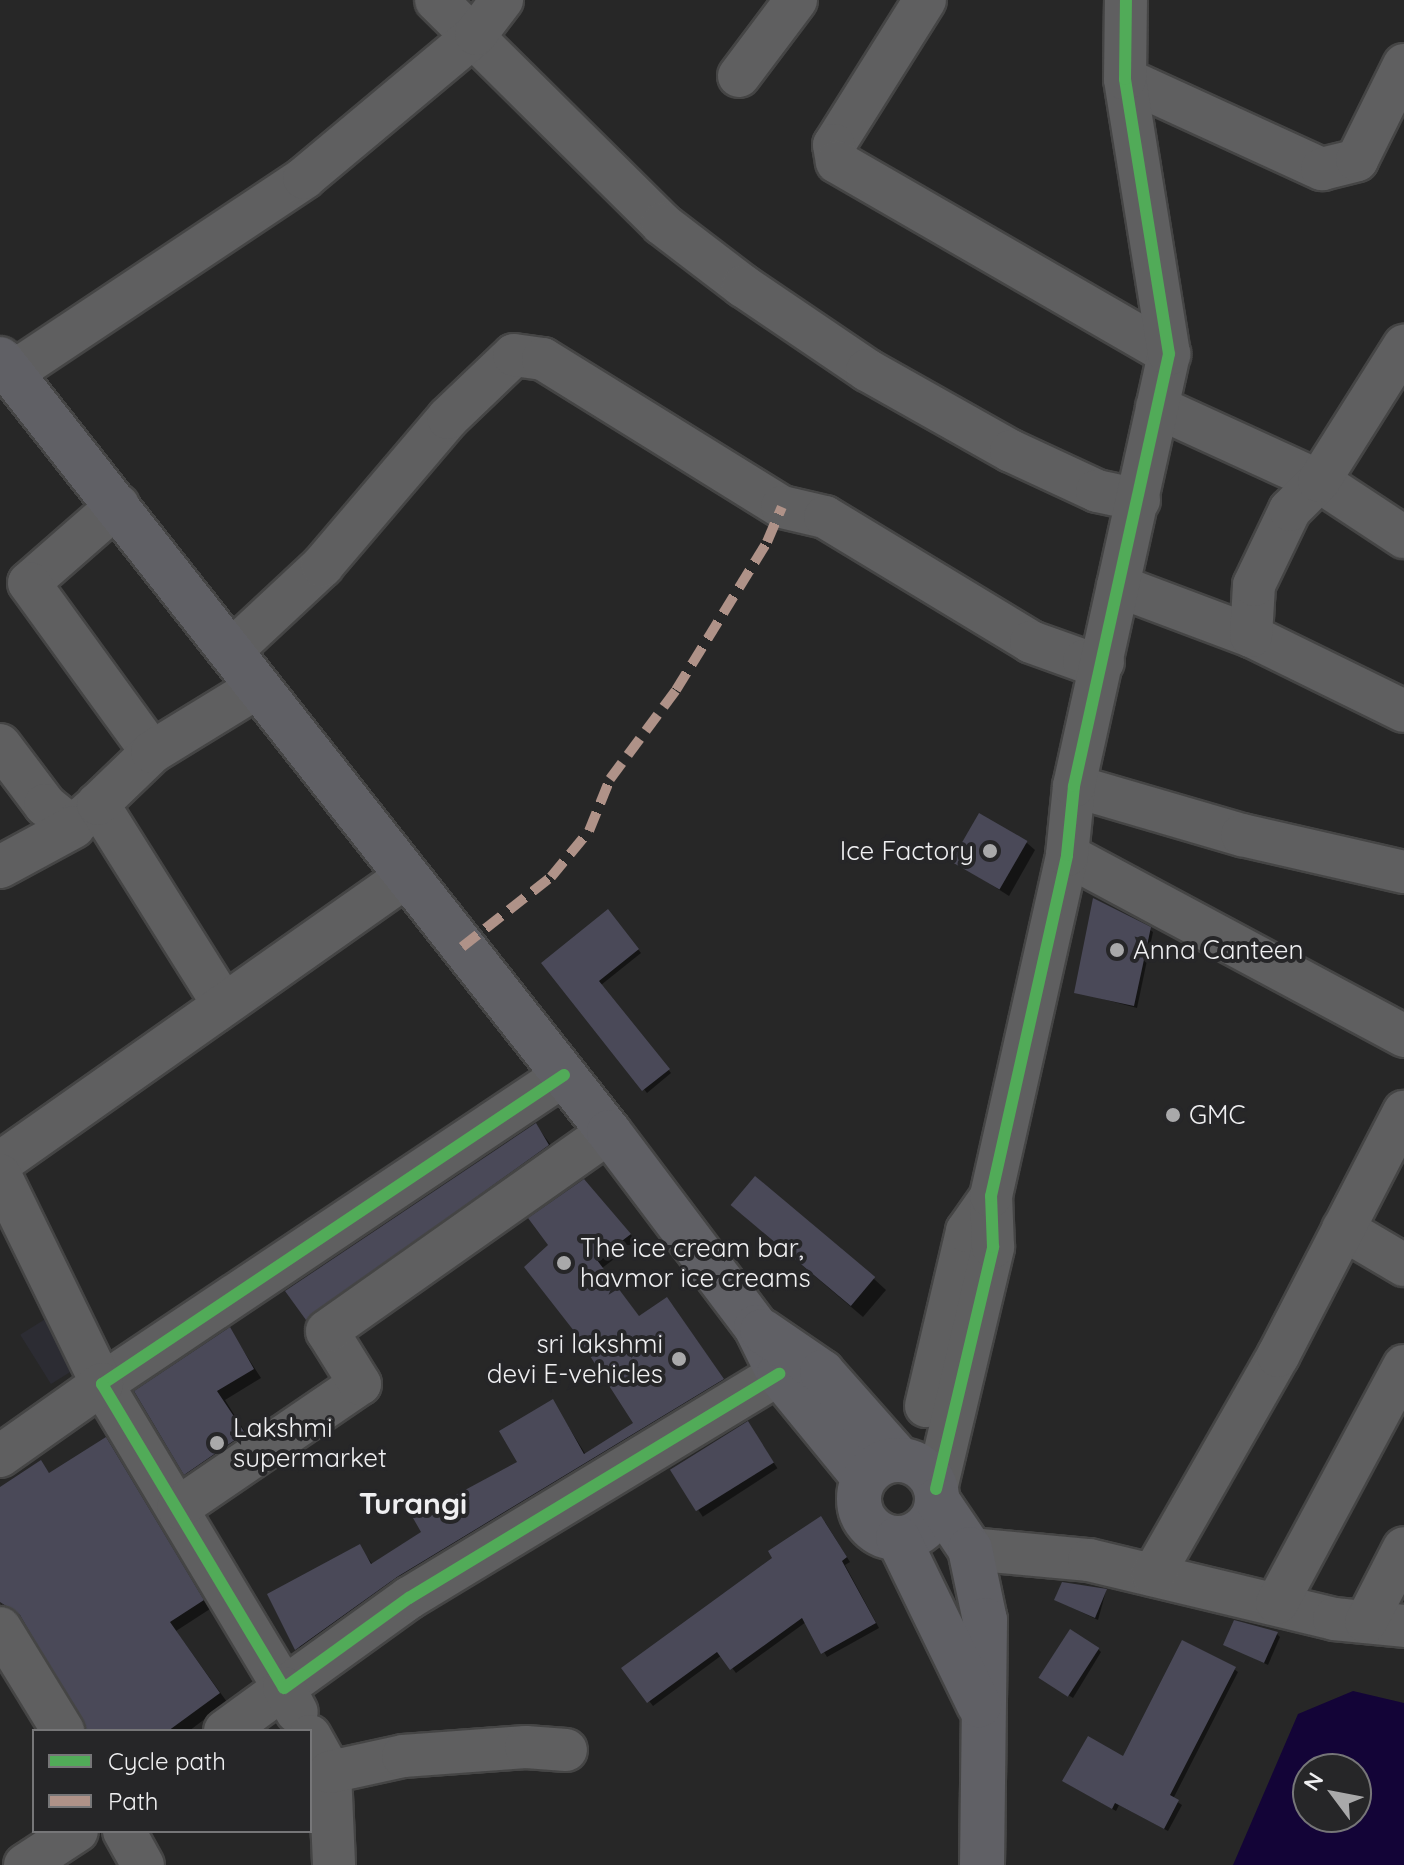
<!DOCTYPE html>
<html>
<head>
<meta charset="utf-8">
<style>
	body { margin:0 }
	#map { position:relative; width:1404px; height:1865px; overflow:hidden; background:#272727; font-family:Quicksand,sans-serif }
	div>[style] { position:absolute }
	.built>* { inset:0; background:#2c2c33; transform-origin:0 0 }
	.water>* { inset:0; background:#130437 }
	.shadow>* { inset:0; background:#0007; transform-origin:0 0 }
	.building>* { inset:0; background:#4a4958; transform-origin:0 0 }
	.roads { filter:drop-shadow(2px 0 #454545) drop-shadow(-2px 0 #454545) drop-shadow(0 2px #454545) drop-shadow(0 -2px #454545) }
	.minor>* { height:42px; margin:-21px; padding:0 21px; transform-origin:21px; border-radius:21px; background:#5f5f60 }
	.major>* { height:44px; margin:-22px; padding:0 22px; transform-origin:22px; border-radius:22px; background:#606065 }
	.major>.ring { margin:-22px; padding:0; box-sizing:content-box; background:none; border:44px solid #606065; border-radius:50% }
	.quiet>* { height:10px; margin-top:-5px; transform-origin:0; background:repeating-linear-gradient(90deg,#af9288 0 20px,transparent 0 30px) }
	.cycleway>* { height:12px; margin:-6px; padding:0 6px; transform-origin:6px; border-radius:6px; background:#51ab58 }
	.dots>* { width:22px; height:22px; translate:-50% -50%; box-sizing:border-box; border:4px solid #262628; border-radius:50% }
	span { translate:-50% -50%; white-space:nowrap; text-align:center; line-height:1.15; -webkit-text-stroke:8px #262628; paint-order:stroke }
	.poi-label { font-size:26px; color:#efeff1 }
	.right { translate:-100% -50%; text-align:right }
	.left { translate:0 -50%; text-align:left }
	.quarter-label { font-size:30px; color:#efeff1; font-weight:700 }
	.legend { position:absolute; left:32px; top:1729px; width:280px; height:104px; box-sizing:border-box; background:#262628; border:2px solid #767678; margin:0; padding:10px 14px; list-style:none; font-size:24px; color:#efeff1 }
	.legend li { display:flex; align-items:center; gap:16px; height:40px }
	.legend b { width:40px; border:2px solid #767678 }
	.north { position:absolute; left:1292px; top:1753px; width:80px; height:80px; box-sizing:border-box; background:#262628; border:2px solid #767678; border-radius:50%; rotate:302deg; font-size:22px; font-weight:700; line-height:32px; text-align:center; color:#efeff1 }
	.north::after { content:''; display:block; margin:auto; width:28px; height:36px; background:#a9a9aa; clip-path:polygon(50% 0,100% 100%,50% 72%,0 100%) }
</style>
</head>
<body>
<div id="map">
	<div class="built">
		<i style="left:55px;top:1313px;width:58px;height:41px;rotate:58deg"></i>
	</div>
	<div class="water">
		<i style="clip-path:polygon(evenodd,1353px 1691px,1404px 1703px,1404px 1865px,1233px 1865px,1298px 1714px,1353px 1691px,1308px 1769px,1356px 1769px,1356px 1817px,1308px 1817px,1308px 1769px)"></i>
	</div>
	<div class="shadow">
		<i style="clip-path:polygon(1027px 843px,1035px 850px,1009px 896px,954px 861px)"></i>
		<i style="clip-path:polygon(611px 915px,641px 953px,601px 985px,671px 1073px,647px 1093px,543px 964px)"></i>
		<i style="clip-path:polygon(1149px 929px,1153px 932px,1137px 1008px,1076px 992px)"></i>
		<i style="clip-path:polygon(536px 1125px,559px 1156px,318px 1330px,307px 1319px)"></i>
		<i style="clip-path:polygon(591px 1188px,637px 1242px,602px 1268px,640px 1318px,673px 1306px,729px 1387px,304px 1656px,269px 1595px,359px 1546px,373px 1565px,424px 1532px,520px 1463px,553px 1402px,586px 1455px,636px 1424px,551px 1246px)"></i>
		<i style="clip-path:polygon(745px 1217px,873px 1278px,886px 1290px,863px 1317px)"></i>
		<i style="clip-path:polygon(230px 1330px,261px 1378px,225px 1400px,252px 1443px,194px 1482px,186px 1473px)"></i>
		<i style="left:748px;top:1423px;width:54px;height:89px;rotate:57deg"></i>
		<i style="clip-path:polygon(105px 1439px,210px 1609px,176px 1631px,227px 1702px,189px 1731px,86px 1731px,85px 1718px,26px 1620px,0 1599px,0 1490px,40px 1463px,51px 1475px)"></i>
		<i style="clip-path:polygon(825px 1522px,850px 1562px,845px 1565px,879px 1628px,827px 1657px,806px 1622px,736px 1673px,722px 1655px,653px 1706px,624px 1668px)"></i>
		<i style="clip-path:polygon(1106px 1591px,1098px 1620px,1056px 1600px)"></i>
		<i style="clip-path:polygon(1277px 1634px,1280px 1637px,1268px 1665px,1225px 1644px)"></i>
		<i style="clip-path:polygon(1098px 1649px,1101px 1652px,1073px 1698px,1045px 1681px)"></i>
		<i style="clip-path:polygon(1234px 1669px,1238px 1672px,1173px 1799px,1182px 1805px,1168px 1831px,1119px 1805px,1116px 1811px,1068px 1784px,1124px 1759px)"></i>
	</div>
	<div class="building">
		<i style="left:979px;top:813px;width:56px;height:56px;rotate:30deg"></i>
		<i style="clip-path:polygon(1093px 898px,1151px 927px,1134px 1006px,1074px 993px)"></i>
		<i style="clip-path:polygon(608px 909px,639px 949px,599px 981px,670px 1069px,642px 1091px,541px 963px)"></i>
		<i style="clip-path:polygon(536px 1123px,549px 1145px,306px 1320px,285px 1291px)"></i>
		<i style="left:755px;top:1176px;width:157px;height:38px;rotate:40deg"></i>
		<i style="clip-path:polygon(584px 1179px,631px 1234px,597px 1260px,639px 1316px,667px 1297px,724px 1379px,397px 1577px,295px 1650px,267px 1594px,360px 1544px,371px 1564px,421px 1532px,413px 1518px,517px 1462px,499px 1431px,553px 1399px,584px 1454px,633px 1423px,574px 1331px,524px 1267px,548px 1245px,528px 1218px)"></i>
		<i style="clip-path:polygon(230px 1327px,254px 1369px,217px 1391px,245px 1433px,184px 1475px,134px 1391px)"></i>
		<i style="left:748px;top:1421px;width:49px;height:92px;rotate:58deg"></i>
		<i style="clip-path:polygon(106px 1437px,204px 1600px,170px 1622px,220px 1693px,168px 1731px,87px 1731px,20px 1615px,0 1602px,0 1487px,41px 1460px,49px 1473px)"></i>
		<i style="clip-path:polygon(821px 1516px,847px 1557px,842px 1561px,876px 1623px,821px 1654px,802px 1618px,730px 1670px,717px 1652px,647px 1703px,621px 1668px,772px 1558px,768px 1551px)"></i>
		<i style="clip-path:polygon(1062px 1582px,1107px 1589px,1095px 1618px,1054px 1600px)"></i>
		<i style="clip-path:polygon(1234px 1620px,1278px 1632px,1264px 1663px,1223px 1645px)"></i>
		<i style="left:1070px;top:1629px;width:35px;height:58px;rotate:33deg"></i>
		<i style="clip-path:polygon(1182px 1640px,1236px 1667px,1170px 1795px,1179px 1800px,1164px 1829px,1115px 1803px,1112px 1809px,1062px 1781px,1088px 1736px,1123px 1756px)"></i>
	</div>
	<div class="roads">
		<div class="minor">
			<i style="left:436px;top:0;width:318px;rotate:44.7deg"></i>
			<i style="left:662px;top:224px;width:102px;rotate:37.4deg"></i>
			<i style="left:743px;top:286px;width:150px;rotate:34.1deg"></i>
			<i style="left:867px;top:370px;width:165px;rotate:29.4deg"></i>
			<i style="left:1011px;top:451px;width:95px;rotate:24.9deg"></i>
			<i style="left:1097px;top:491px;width:43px;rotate:12.1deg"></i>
			<i style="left:925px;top:0;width:171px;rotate:122.1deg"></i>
			<i style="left:834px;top:145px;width:17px;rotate:80deg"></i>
			<i style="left:837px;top:162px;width:384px;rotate:30deg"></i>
			<i style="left:739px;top:76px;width:95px;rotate:-53.1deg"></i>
			<i style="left:1125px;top:79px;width:217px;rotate:24.6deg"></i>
			<i style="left:1322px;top:169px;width:36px;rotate:-14deg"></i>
			<i style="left:1357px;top:160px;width:106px;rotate:-63.7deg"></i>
			<i style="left:12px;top:373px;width:351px;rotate:-33.7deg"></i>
			<i style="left:304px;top:178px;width:224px;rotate:-39.9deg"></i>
			<i style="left:476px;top:34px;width:43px;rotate:-52.6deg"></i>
			<i style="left:1157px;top:407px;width:178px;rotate:24.6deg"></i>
			<i style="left:1319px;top:481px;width:102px;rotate:33.4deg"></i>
			<i style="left:118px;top:505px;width:118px;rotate:138.8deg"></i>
			<i style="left:29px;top:583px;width:209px;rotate:54deg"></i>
			<i style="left:1118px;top:586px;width:142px;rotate:20.6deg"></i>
			<i style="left:1251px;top:636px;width:170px;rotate:26.1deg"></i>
			<i style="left:1251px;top:636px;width:51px;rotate:-86.6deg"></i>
			<i style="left:1254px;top:585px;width:83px;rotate:-64.4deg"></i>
			<i style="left:1290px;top:510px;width:41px;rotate:-45deg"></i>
			<i style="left:1319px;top:481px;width:160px;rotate:-57.8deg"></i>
			<i style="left:231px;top:651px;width:125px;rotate:-43deg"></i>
			<i style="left:322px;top:566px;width:194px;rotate:-49.6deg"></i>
			<i style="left:448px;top:418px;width:91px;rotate:-43.7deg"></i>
			<i style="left:514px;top:355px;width:29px;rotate:8deg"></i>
			<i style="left:543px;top:359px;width:281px;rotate:31.8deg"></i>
			<i style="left:782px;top:507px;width:44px;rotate:13.1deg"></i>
			<i style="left:825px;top:517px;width:241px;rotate:31.2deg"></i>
			<i style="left:1031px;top:642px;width:56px;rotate:19.7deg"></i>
			<i style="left:1084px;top:661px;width:19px;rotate:3deg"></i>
			<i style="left:0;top:745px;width:75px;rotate:53.1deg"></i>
			<i style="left:45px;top:805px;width:35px;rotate:39deg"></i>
			<i style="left:72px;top:827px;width:35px;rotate:-41deg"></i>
			<i style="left:1074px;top:786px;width:175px;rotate:16.3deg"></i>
			<i style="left:1242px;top:835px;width:166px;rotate:12.9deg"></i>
			<i style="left:1067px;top:855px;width:383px;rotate:28.2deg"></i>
			<i style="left:0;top:867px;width:84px;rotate:-28.4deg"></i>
			<i style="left:222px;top:1002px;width:234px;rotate:-122.1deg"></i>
			<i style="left:98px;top:804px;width:75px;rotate:-43.9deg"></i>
			<i style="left:152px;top:752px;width:124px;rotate:-31.5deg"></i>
			<i style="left:564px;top:1075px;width:556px;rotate:146.22deg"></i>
			<i style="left:102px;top:1384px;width:354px;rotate:59.1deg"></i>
			<i style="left:284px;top:1688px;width:154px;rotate:-35.8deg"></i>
			<i style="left:409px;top:1598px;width:433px;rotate:-31.2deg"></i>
			<i style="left:0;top:1163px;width:499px;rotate:-35.2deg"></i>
			<i style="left:0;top:1175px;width:233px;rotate:64deg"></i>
			<i style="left:102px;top:1384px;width:125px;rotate:144.8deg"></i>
			<i style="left:1343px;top:1229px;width:71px;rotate:30.5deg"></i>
			<i style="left:926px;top:1406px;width:180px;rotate:-76.8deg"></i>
			<i style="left:967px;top:1231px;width:42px;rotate:-54.8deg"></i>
			<i style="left:936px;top:1489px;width:249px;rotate:-76.7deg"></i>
			<i style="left:993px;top:1247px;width:51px;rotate:-92.2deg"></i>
			<i style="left:991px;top:1196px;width:349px;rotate:-77.4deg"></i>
			<i style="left:1067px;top:855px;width:69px;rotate:-84.2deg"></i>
			<i style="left:1074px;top:786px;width:442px;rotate:-77.6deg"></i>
			<i style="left:1169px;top:354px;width:278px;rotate:-99.1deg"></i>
			<i style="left:1125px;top:79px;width:79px;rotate:-89.3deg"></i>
			<i style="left:178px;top:1508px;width:220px;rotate:-34.3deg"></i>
			<i style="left:360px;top:1384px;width:62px;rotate:-121.9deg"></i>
			<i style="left:327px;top:1331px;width:345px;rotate:-35.2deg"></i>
			<i style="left:970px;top:1549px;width:120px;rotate:5.3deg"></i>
			<i style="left:1089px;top:1560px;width:252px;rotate:13.5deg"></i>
			<i style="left:1334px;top:1619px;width:70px;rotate:5.7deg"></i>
			<i style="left:1153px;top:1575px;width:252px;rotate:-60.3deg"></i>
			<i style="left:1278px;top:1356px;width:275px;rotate:-62.7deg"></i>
			<i style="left:1277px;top:1603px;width:269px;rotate:-61.8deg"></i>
			<i style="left:1366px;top:1622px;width:83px;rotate:-62.8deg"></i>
			<i style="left:0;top:1628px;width:121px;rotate:58.5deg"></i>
			<i style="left:225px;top:1731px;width:73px;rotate:-36.1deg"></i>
			<i style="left:284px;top:1688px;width:27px;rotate:62deg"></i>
			<i style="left:310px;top:1736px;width:41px;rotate:60.9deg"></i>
			<i style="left:330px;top:1772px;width:93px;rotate:87.5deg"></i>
			<i style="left:330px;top:1772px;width:75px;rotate:-12.4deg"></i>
			<i style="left:403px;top:1756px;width:123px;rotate:-4.2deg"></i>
			<i style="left:526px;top:1747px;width:40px;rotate:4.3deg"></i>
			<i style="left:124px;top:1831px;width:39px;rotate:61deg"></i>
			<i style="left:25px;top:1865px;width:62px;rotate:-33.2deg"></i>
		</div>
		<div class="major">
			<i style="left:0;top:359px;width:984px;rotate:51.77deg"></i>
			<i style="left:609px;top:1132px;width:244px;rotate:53deg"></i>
			<i style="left:756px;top:1327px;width:52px;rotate:63.9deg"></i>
			<i style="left:779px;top:1374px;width:134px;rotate:50.7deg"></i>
			<i style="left:762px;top:1331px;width:73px;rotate:34.3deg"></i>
			<i style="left:822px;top:1372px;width:116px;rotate:48.5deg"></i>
			<i class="ring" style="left:859px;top:1460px;width:34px;height:34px"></i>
			<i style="left:937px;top:1500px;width:59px;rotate:56deg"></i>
			<i style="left:970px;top:1549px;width:73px;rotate:78.1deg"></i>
			<i style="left:985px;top:1620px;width:245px;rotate:90.7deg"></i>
			<i style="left:898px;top:1538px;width:186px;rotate:64.1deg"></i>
		</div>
	</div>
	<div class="quiet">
		<i style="left:462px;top:947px;width:113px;rotate:-38.2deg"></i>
		<i style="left:551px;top:877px;width:60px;rotate:-50.4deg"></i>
		<i style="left:589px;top:831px;width:56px;rotate:-68deg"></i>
		<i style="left:610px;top:779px;width:111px;rotate:-53.4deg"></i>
		<i style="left:676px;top:690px;width:174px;rotate:-58.4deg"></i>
		<i style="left:767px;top:542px;width:38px;rotate:-67deg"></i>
	</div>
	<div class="cycleway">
		<i style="left:564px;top:1075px;width:556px;rotate:146.22deg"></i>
		<i style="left:102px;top:1384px;width:354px;rotate:59.1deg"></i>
		<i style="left:284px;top:1688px;width:154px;rotate:-35.8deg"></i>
		<i style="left:409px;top:1598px;width:433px;rotate:-31.2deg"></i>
		<i style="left:936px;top:1489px;width:249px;rotate:-76.7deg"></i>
		<i style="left:993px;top:1247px;width:51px;rotate:-92.2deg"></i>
		<i style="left:991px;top:1196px;width:349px;rotate:-77.4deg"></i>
		<i style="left:1067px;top:855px;width:69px;rotate:-84.2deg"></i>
		<i style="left:1074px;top:786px;width:442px;rotate:-77.6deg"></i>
		<i style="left:1169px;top:354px;width:278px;rotate:-99.1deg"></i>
		<i style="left:1125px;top:79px;width:79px;rotate:-89.3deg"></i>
	</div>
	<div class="dots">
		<i style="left:990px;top:851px;background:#a9a9aa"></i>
		<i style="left:1117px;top:950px;background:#a9a9aa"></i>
		<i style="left:1173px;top:1115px;background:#a9a9aa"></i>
		<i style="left:564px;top:1263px;background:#a9a9aa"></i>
		<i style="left:679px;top:1359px;background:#a9a9aa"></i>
		<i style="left:217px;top:1443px;background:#a9a9aa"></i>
	</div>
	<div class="poi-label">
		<span class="right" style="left:974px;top:851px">Ice Factory</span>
		<span class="left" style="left:1133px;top:950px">Anna Canteen</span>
		<span class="left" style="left:1189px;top:1115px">GMC</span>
		<span class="left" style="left:580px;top:1263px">The ice cream bar,<br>havmor ice creams</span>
		<span class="right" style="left:663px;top:1359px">sri lakshmi<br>devi E-vehicles</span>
		<span class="left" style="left:233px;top:1443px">Lakshmi<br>supermarket</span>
	</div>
	<div class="quarter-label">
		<span style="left:413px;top:1503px">Turangi</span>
	</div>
	<ul class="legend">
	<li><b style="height:10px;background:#51ab58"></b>Cycle path</li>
	<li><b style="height:10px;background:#af9288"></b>Path</li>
	</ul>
	<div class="north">N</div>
</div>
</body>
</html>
